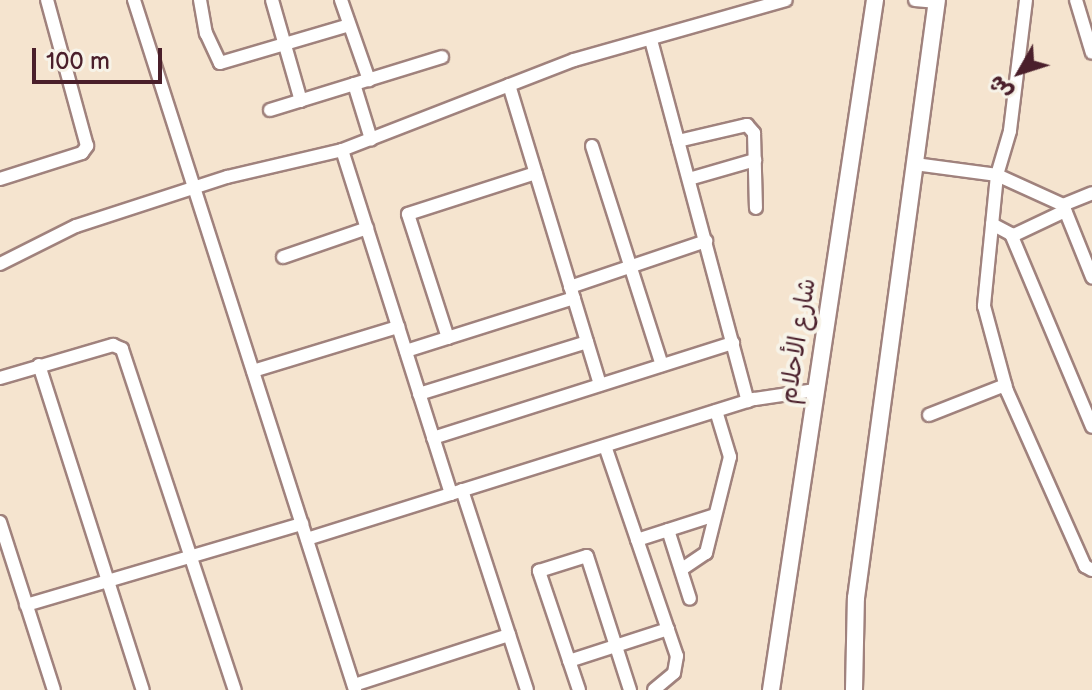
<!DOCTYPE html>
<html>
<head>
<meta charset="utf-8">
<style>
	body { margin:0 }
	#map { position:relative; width:1092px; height:690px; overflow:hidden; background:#f5e4cf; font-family:"Balsamiq Sans","Playpen Sans Arabic",sans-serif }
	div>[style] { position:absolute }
	.roads { filter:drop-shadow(2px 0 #a0827d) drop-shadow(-2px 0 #a0827d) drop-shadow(0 2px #a0827d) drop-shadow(0 -2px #a0827d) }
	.minor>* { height:12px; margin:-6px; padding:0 6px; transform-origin:6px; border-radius:6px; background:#fff }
	.major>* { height:16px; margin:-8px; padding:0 8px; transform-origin:8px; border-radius:8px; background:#fff }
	span { translate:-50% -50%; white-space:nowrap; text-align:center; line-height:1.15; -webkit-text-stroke:8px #f7f3e8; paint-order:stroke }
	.street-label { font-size:24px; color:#4a1f2b }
	.north { position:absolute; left:980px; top:32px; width:80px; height:80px; -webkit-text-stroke:6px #f7f3e8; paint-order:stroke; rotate:231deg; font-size:22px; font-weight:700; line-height:32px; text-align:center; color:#4a1f2b }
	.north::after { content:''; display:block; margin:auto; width:28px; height:36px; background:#4a1f2b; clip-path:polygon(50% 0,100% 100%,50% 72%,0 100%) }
	.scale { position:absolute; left:32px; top:48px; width:130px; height:36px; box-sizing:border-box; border:4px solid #4a1f2b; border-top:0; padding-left:10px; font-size:24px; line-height:28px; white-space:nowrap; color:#4a1f2b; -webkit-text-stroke:6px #f7f3e8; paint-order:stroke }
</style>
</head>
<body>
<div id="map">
	<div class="roads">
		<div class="minor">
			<i style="left:134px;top:0;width:725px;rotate:72.24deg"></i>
			<i style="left:200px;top:0;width:34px;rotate:80deg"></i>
			<i style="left:206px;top:33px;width:33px;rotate:65deg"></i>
			<i style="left:220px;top:63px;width:134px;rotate:-16.4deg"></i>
			<i style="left:272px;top:0;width:105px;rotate:74deg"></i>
			<i style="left:341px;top:0;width:85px;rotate:70.7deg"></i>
			<i style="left:915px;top:0;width:22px;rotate:5deg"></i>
			<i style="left:1026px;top:0;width:132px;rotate:97deg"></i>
			<i style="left:1010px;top:131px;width:46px;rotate:106.5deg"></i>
			<i style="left:997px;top:175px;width:132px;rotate:95.7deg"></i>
			<i style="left:984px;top:306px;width:88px;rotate:74.9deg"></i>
			<i style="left:1007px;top:391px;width:192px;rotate:66deg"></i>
			<i style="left:1085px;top:566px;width:8px;rotate:30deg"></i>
			<i style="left:1076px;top:0;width:55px;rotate:73.2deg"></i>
			<i style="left:651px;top:40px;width:374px;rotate:75deg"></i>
			<i style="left:354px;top:84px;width:58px;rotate:72.8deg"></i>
			<i style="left:509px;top:85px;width:313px;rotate:73.1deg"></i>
			<i style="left:270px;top:110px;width:180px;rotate:-17.1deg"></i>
			<i style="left:678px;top:141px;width:71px;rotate:-13.1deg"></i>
			<i style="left:747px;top:125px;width:11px;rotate:49deg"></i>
			<i style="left:754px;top:133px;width:75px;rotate:88.5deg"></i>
			<i style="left:592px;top:146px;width:230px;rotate:72.3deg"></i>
			<i style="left:342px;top:150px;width:361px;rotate:72.4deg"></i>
			<i style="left:915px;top:164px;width:83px;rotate:7.6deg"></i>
			<i style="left:997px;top:175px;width:72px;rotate:24.4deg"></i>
			<i style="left:1063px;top:205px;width:78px;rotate:68.1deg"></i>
			<i style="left:0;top:179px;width:86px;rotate:-17.6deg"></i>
			<i style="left:82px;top:153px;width:9px;rotate:-54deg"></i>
			<i style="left:87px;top:146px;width:151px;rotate:-105.3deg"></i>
			<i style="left:689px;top:179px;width:69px;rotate:-16.1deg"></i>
			<i style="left:1063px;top:205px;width:31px;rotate:-22deg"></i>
			<i style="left:992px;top:224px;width:21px;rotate:28deg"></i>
			<i style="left:1011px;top:234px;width:209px;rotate:67.2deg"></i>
			<i style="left:1012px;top:236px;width:59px;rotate:-25.3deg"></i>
			<i style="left:283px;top:257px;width:89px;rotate:-19deg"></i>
			<i style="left:0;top:264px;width:85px;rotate:-26.6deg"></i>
			<i style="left:76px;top:226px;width:159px;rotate:-18deg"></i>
			<i style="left:227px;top:177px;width:118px;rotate:-13.2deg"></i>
			<i style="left:342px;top:150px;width:249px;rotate:-21.2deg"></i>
			<i style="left:574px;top:60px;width:220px;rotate:-15.8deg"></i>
			<i style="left:570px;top:287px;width:144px;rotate:-18.7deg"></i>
			<i style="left:448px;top:338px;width:130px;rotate:-107.9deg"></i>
			<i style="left:408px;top:214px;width:134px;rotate:-17.8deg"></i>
			<i style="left:406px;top:351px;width:176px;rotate:-17.5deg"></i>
			<i style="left:39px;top:365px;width:341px;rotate:72.3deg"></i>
			<i style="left:253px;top:371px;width:152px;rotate:-16.9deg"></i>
			<i style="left:0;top:378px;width:118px;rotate:-16.3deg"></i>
			<i style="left:113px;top:345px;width:10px;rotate:24deg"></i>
			<i style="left:122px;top:349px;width:359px;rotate:71.7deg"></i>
			<i style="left:419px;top:394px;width:176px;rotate:-17.2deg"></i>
			<i style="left:929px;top:415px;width:82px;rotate:-21.5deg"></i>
			<i style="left:433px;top:438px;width:315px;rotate:-17.6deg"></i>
			<i style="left:605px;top:446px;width:222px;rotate:71.1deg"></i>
			<i style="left:677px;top:656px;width:17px;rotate:100deg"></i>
			<i style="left:674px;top:673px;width:26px;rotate:140deg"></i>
			<i style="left:462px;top:490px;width:210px;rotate:72deg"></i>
			<i style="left:0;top:522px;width:176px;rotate:72.2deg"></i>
			<i style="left:668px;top:530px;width:72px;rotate:72.3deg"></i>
			<i style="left:307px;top:539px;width:469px;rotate:-17.4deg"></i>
			<i style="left:755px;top:399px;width:61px;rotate:-8.5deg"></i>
			<i style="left:637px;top:540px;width:82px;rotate:-17.8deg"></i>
			<i style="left:682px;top:569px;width:29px;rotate:-34deg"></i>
			<i style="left:706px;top:553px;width:99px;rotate:-76deg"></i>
			<i style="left:730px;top:457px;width:48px;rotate:-106.9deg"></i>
			<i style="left:26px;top:605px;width:288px;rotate:-16.4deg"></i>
			<i style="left:569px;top:661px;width:104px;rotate:-17.9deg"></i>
			<i style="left:354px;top:685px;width:163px;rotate:-17.9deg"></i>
			<i style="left:579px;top:690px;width:126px;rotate:-108.6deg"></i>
			<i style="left:539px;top:571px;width:50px;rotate:-17.4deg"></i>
			<i style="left:587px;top:556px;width:141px;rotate:72.2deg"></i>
		</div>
		<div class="major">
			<i style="left:771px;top:690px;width:698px;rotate:-81.43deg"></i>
			<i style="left:854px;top:690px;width:92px;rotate:-88.8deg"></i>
			<i style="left:856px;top:598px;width:603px;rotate:-82.29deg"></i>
		</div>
	</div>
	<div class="street-label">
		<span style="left:798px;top:341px;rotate:-81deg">شارع الأحلام</span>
	</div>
	<div class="north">ش</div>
	<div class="scale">100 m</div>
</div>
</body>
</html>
